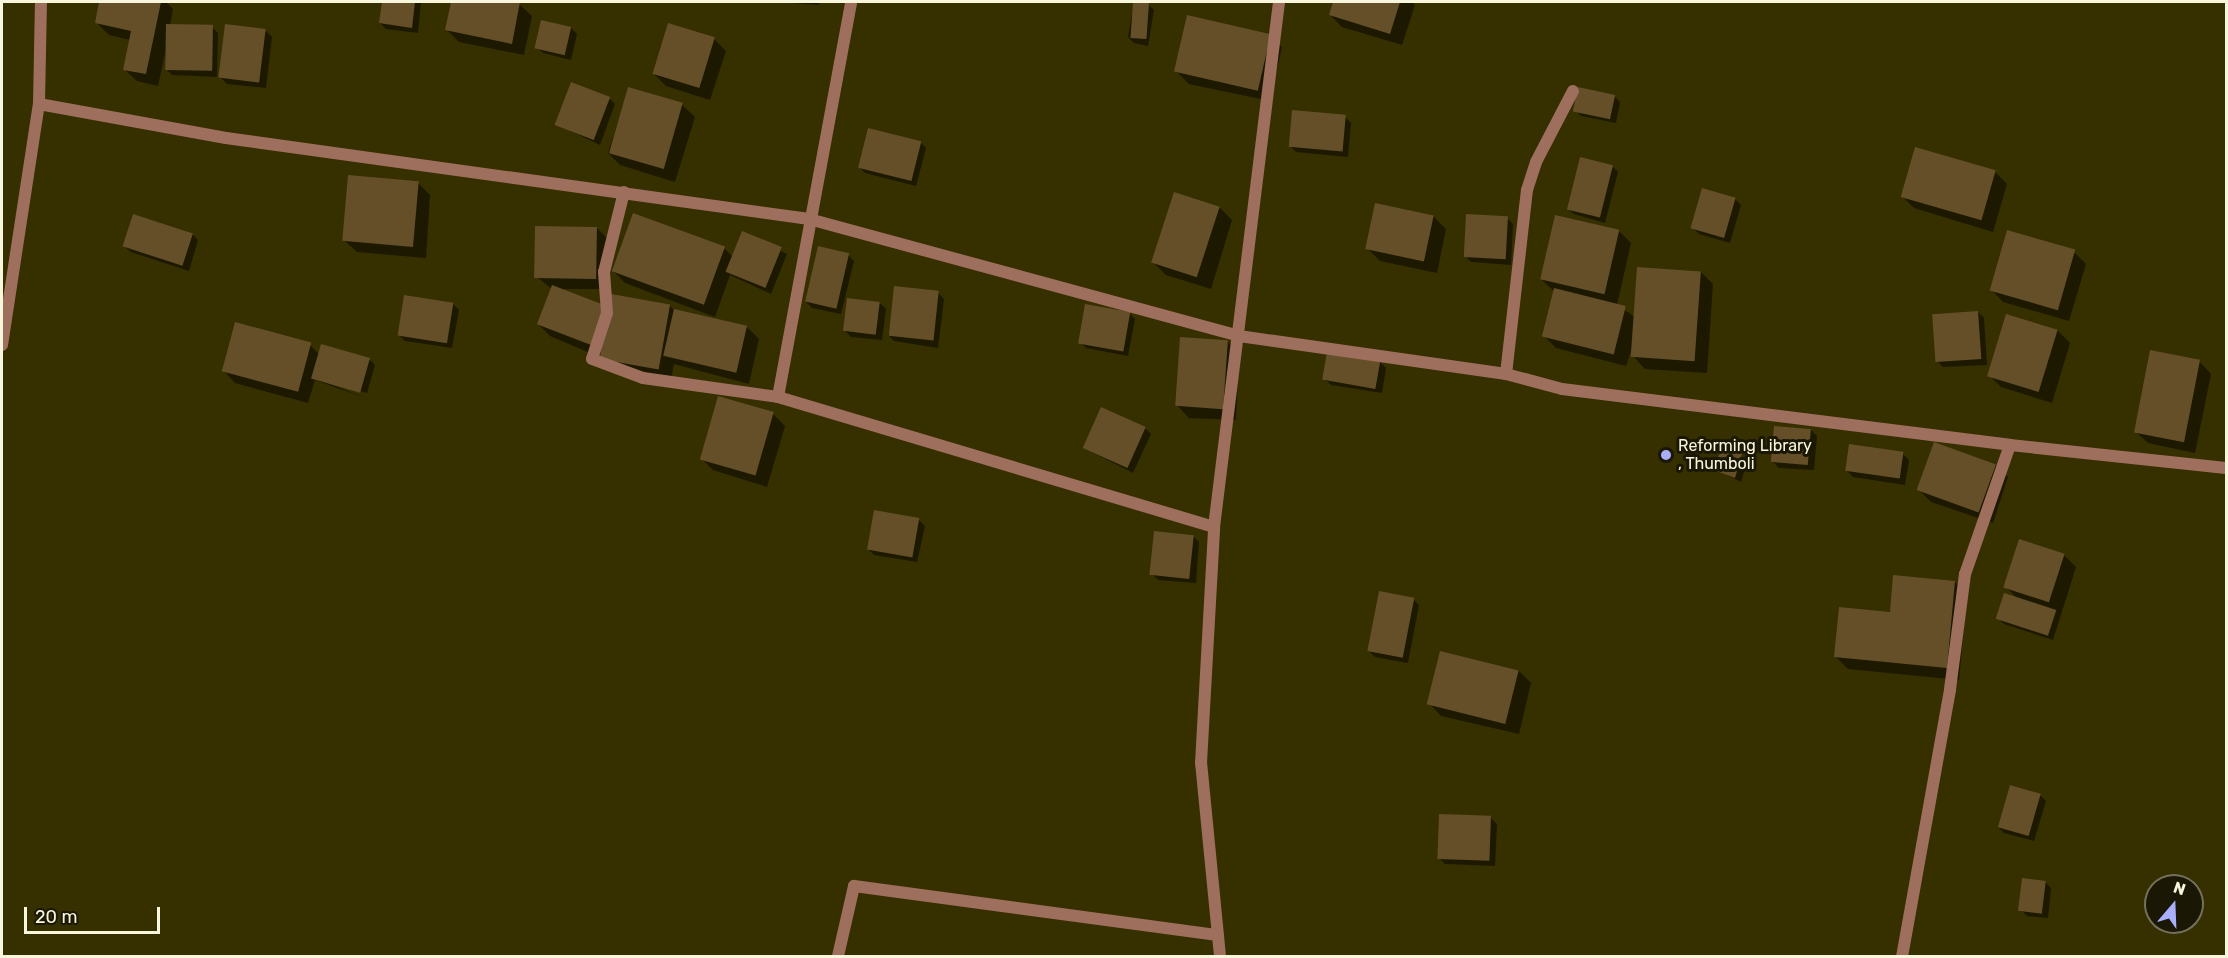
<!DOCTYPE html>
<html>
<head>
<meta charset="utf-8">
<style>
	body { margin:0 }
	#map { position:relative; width:2228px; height:958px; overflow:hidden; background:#362f00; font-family:Rubik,sans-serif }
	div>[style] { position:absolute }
	.shadow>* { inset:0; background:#0007 }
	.building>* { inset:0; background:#654f28; transform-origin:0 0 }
	.minor>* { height:12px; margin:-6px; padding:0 6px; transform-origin:6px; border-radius:6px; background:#9f6f5e }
	.dots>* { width:16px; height:16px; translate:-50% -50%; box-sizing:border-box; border:3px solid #1a1705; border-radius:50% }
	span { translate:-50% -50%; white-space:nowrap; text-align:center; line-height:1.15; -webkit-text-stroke:6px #1a1705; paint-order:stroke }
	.poi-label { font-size:16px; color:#f9f6de }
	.left { translate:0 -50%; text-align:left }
	.frame { position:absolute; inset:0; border:3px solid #f9f6de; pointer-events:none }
	.north { position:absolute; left:2144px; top:874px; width:60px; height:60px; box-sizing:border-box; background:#1a1705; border:2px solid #73705c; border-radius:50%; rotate:19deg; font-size:16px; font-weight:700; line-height:24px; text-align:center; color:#f9f6de }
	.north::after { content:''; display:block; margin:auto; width:21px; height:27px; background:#aaaffb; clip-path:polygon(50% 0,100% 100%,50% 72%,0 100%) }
	.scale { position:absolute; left:24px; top:907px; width:136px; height:27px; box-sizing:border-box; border:3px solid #f9f6de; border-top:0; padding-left:8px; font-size:18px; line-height:21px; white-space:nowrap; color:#f9f6de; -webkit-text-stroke:4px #1a1705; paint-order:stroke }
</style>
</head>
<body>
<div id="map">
	<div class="shadow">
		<i style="clip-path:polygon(101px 2px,166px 2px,173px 9px,170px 25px,212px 27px,218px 33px,217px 77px,172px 75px,166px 69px,165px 53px,158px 86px,137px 81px,124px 69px,130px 40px,109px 35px,97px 23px)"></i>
		<i style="clip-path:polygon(383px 2px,421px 2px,418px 33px,386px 29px,380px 23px)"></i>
		<i style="clip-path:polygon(452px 2px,519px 4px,532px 16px,524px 55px,459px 42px,447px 30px)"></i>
		<i style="clip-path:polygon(781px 2px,819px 2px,819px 5px)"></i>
		<i style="clip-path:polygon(1134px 2px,1148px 4px,1154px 10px,1148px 46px,1134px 43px,1128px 37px)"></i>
		<i style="clip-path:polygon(1334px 2px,1412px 2px,1415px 5px,1402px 45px,1342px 27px,1330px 15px)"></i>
		<i style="clip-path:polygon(571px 28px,577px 34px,571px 60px,543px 53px,537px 47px)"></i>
		<i style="clip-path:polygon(266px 31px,272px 37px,266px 88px,227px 84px,221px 78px)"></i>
		<i style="clip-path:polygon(1270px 35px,1282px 47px,1270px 101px,1189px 84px,1176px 71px)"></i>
		<i style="clip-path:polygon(714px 39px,726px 51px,710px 100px,666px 86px,654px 74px)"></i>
		<i style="clip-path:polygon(629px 89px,682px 105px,695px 117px,675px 182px,620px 165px,608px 153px)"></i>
		<i style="clip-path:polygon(1614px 96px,1620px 102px,1616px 123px,1581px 116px,1575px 110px)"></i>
		<i style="clip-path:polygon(609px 98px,615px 104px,600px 145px,556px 124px)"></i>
		<i style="clip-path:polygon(1345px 117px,1351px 123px,1348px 157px,1296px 152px,1290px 146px)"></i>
		<i style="clip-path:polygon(920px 142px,926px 148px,916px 186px,865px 173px,859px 167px)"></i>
		<i style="clip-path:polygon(1612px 166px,1618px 172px,1605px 223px,1574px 214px,1568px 209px)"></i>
		<i style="clip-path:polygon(1995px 172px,2007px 184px,1993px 232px,1914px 208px,1902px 196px)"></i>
		<i style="clip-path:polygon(418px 183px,430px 195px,426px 258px,357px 252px,344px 240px)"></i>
		<i style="clip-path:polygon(1735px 199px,1741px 205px,1730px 243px,1699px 234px,1693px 228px)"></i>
		<i style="clip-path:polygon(1220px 208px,1232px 220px,1211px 289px,1166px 275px,1154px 263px)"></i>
		<i style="clip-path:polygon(1434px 217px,1446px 229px,1437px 273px,1380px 261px,1367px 248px)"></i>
		<i style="clip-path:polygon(1507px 218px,1513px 224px,1511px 265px,1471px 262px,1465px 256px)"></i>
		<i style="clip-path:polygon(597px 228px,609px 240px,610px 289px,559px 289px,607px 308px,669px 305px,675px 311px,747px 327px,759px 339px,749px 384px,674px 364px,671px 380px,615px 371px,602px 358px,550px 336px,538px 324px,552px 289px,537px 277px)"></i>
		<i style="clip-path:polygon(1619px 231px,1631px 243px,1617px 305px,1635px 317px,1701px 272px,1713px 284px,1707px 373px,1645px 369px,1633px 356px,1633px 345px,1626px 366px,1556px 348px,1544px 336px,1555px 292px,1542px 280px)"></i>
		<i style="clip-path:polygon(743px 233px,787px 254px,771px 294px,730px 275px,715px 317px,625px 283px,613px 271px,724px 248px,733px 257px)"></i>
		<i style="clip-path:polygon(192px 234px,198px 240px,189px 271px,131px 252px,125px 247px)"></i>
		<i style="clip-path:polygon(2074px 252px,2086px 264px,2069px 321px,2003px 302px,1991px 289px)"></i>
		<i style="clip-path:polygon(848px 255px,854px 261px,841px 314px,812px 308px,806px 302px)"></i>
		<i style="clip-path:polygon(938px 293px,944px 299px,938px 348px,894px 341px,888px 335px)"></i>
		<i style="clip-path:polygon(880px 303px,886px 309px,882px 340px,851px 337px,845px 331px)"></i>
		<i style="clip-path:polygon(453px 304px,459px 310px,452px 348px,405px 341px,399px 335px)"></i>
		<i style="clip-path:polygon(1978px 312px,1984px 318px,1987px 365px,1943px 367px,1937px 361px)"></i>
		<i style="clip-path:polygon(1129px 313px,1135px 319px,1128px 356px,1086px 348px,1080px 342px)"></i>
		<i style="clip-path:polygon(2058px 331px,2070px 343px,2052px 403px,2001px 387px,1989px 375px)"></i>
		<i style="clip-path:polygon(1227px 341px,1239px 353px,1236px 420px,1189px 418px,1177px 405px)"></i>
		<i style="clip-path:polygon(310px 345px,319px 354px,369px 359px,375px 365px,367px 393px,318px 379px,365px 398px,315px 380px,308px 403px,235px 383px,223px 370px)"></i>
		<i style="clip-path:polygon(2199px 361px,2211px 374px,2195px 453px,2148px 443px,2135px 431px)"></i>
		<i style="clip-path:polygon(1380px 362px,1386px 368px,1382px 393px,1331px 385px,1325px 379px)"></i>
		<i style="clip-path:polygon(773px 414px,785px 426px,767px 487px,713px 470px,701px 458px)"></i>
		<i style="clip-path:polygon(1145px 428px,1151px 434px,1133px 473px,1084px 448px)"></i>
		<i style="clip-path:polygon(1811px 430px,1817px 436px,1814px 470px,1779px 468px,1773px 462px)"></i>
		<i style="clip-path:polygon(1903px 454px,1909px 460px,1905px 485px,1853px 477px,1847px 471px)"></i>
		<i style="clip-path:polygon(1741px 456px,1747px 462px,1741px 482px,1716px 469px)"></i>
		<i style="clip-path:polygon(1996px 465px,2008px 477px,1993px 523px,1931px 502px,1919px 490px)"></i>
		<i style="clip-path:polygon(919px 520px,925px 526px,917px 562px,874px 555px,868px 549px)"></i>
		<i style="clip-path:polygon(1193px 536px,1199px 542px,1196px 583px,1158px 580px,1152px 574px)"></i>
		<i style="clip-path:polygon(2064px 555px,2076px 567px,2053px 640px,2004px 624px,1998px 618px,2018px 599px,2005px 586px)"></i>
		<i style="clip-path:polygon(1955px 582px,1967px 594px,1959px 680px,1848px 669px,1836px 657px)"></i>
		<i style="clip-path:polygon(1413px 599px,1419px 605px,1408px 663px,1375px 657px,1369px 651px)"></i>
		<i style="clip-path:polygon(1519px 671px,1531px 683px,1519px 734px,1441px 716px,1429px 703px)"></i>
		<i style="clip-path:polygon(2040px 795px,2046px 801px,2034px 841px,2004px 833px,1998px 827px)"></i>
		<i style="clip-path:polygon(1491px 818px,1497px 824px,1495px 866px,1445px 864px,1439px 858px)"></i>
		<i style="clip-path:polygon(2045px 882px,2051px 888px,2048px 918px,2027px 916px,2021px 910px)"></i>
	</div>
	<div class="building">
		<i style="clip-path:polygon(99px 2px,161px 2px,146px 74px,123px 70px,131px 31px,95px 23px)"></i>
		<i style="clip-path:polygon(382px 2px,415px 2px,412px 28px,379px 23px)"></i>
		<i style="clip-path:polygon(451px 2px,520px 2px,512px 44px,445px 30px)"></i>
		<i style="left:1133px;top:2px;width:16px;height:36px;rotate:4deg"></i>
		<i style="clip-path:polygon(1333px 2px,1400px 2px,1390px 34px,1329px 15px)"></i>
		<i style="left:1187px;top:15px;width:86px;height:58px;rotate:13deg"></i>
		<i style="left:541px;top:20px;width:31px;height:29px;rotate:13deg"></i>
		<i style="left:668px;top:23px;width:49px;height:53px;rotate:17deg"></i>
		<i style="left:166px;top:24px;width:47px;height:46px;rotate:1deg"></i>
		<i style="left:225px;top:24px;width:41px;height:54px;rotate:7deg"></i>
		<i style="left:571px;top:82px;width:42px;height:46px;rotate:21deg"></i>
		<i style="left:628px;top:87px;width:57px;height:69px;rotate:16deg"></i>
		<i style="left:1578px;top:87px;width:38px;height:25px;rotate:12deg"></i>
		<i style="left:1292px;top:110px;width:54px;height:37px;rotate:5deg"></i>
		<i style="left:868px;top:128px;width:55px;height:41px;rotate:14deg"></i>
		<i style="left:1915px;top:147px;width:84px;height:52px;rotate:16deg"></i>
		<i style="left:1580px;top:157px;width:34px;height:54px;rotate:14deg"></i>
		<i style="left:348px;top:175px;width:71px;height:66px;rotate:5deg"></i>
		<i style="left:1702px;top:188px;width:35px;height:42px;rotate:16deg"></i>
		<i style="left:1174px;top:192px;width:48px;height:74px;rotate:18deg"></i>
		<i style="left:1375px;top:203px;width:60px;height:47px;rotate:12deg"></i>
		<i style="left:633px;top:213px;width:98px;height:62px;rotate:20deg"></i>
		<i style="left:133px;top:214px;width:63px;height:34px;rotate:18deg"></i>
		<i style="left:1466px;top:214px;width:42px;height:43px;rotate:3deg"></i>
		<i style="left:1555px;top:215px;width:66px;height:66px;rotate:13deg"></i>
		<i style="left:535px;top:226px;width:62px;height:52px;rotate:1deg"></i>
		<i style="left:2007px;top:230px;width:71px;height:63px;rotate:16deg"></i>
		<i style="left:742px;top:231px;width:43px;height:44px;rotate:22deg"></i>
		<i style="left:818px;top:246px;width:32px;height:57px;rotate:13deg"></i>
		<i style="left:1637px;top:267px;width:64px;height:90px;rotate:4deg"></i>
		<i style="left:552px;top:285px;width:60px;height:42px;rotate:21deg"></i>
		<i style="left:894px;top:286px;width:45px;height:50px;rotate:6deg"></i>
		<i style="left:1554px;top:288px;width:74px;height:50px;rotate:14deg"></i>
		<i style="left:611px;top:294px;width:60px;height:66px;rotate:10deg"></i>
		<i style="left:404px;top:295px;width:50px;height:41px;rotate:9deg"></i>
		<i style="left:847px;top:298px;width:33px;height:33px;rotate:7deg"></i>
		<i style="left:1085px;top:304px;width:46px;height:40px;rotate:10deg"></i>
		<i style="left:674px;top:309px;width:75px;height:48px;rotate:13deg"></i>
		<i style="left:1978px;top:311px;width:48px;height:46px;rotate:86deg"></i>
		<i style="left:2006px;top:314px;width:54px;height:65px;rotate:17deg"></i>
		<i style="left:235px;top:322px;width:79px;height:51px;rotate:15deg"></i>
		<i style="left:1180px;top:337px;width:48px;height:69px;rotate:4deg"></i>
		<i style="left:321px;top:344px;width:51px;height:36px;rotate:16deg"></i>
		<i style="left:2150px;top:350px;width:51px;height:84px;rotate:11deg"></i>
		<i style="left:1327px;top:352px;width:54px;height:28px;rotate:10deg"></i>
		<i style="left:718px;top:396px;width:58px;height:66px;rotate:16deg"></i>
		<i style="left:1101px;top:407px;width:49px;height:45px;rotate:24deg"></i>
		<i style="left:1774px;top:426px;width:37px;height:36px;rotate:5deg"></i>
		<i style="left:1934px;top:442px;width:66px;height:51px;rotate:20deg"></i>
		<i style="left:1849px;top:444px;width:55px;height:27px;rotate:8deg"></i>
		<i style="clip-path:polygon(1721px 449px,1742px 454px,1735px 478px,1714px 470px)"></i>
		<i style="left:874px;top:510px;width:46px;height:40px;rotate:10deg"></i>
		<i style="left:1154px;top:531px;width:40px;height:44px;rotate:6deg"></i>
		<i style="left:2019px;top:539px;width:48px;height:51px;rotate:18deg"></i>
		<i style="clip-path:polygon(1893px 575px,1955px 581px,1947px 668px,1834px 657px,1839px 607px,1890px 612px)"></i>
		<i style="left:1379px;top:591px;width:36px;height:61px;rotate:11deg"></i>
		<i style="left:2004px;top:593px;width:55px;height:27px;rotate:18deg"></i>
		<i style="left:1440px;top:651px;width:81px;height:55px;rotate:14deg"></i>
		<i style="left:2010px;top:785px;width:32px;height:44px;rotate:16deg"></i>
		<i style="left:1439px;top:814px;width:52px;height:45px;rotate:2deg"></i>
		<i style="left:2022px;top:878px;width:24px;height:33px;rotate:7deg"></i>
	</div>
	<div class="minor">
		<i style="left:39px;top:104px;width:190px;rotate:10.3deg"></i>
		<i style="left:226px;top:138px;width:589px;rotate:7.91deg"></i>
		<i style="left:809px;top:219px;width:446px;rotate:15.2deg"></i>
		<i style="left:1239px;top:336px;width:270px;rotate:8.1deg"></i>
		<i style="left:1506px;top:374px;width:58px;rotate:15deg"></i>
		<i style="left:1562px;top:389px;width:451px;rotate:7.1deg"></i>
		<i style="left:2010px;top:445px;width:137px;rotate:109.2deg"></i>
		<i style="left:1965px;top:574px;width:117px;rotate:97.4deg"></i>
		<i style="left:1950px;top:690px;width:270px;rotate:100.2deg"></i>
		<i style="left:624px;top:192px;width:82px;rotate:104deg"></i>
		<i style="left:604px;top:272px;width:41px;rotate:85.8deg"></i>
		<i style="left:607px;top:313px;width:48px;rotate:108.1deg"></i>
		<i style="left:592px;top:359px;width:54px;rotate:20.4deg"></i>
		<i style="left:643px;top:378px;width:136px;rotate:8deg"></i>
		<i style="left:778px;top:397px;width:455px;rotate:16.6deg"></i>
		<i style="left:2px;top:345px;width:244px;rotate:-81.3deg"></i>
		<i style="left:39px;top:104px;width:102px;rotate:-88.9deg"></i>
		<i style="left:1506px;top:374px;width:185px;rotate:-83.5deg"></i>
		<i style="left:1527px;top:190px;width:29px;rotate:-72deg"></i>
		<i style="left:1536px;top:162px;width:80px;rotate:-62.5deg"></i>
		<i style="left:778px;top:397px;width:402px;rotate:-79.5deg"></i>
		<i style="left:2010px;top:445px;width:217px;rotate:6.1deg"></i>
		<i style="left:838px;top:956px;width:72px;rotate:-77.1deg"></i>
		<i style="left:854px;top:886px;width:367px;rotate:7.7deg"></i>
		<i style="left:1220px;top:956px;width:194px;rotate:-95.6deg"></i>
		<i style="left:1201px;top:763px;width:236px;rotate:-86.8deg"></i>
		<i style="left:1214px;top:527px;width:529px;rotate:-82.94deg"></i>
	</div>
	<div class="dots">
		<i style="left:1666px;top:455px;background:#aaaffb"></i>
	</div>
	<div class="poi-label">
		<span class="left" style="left:1678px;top:455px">Reforming Library<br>, Thumboli</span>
	</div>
	<div class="frame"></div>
	<div class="north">N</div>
	<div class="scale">20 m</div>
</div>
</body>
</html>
